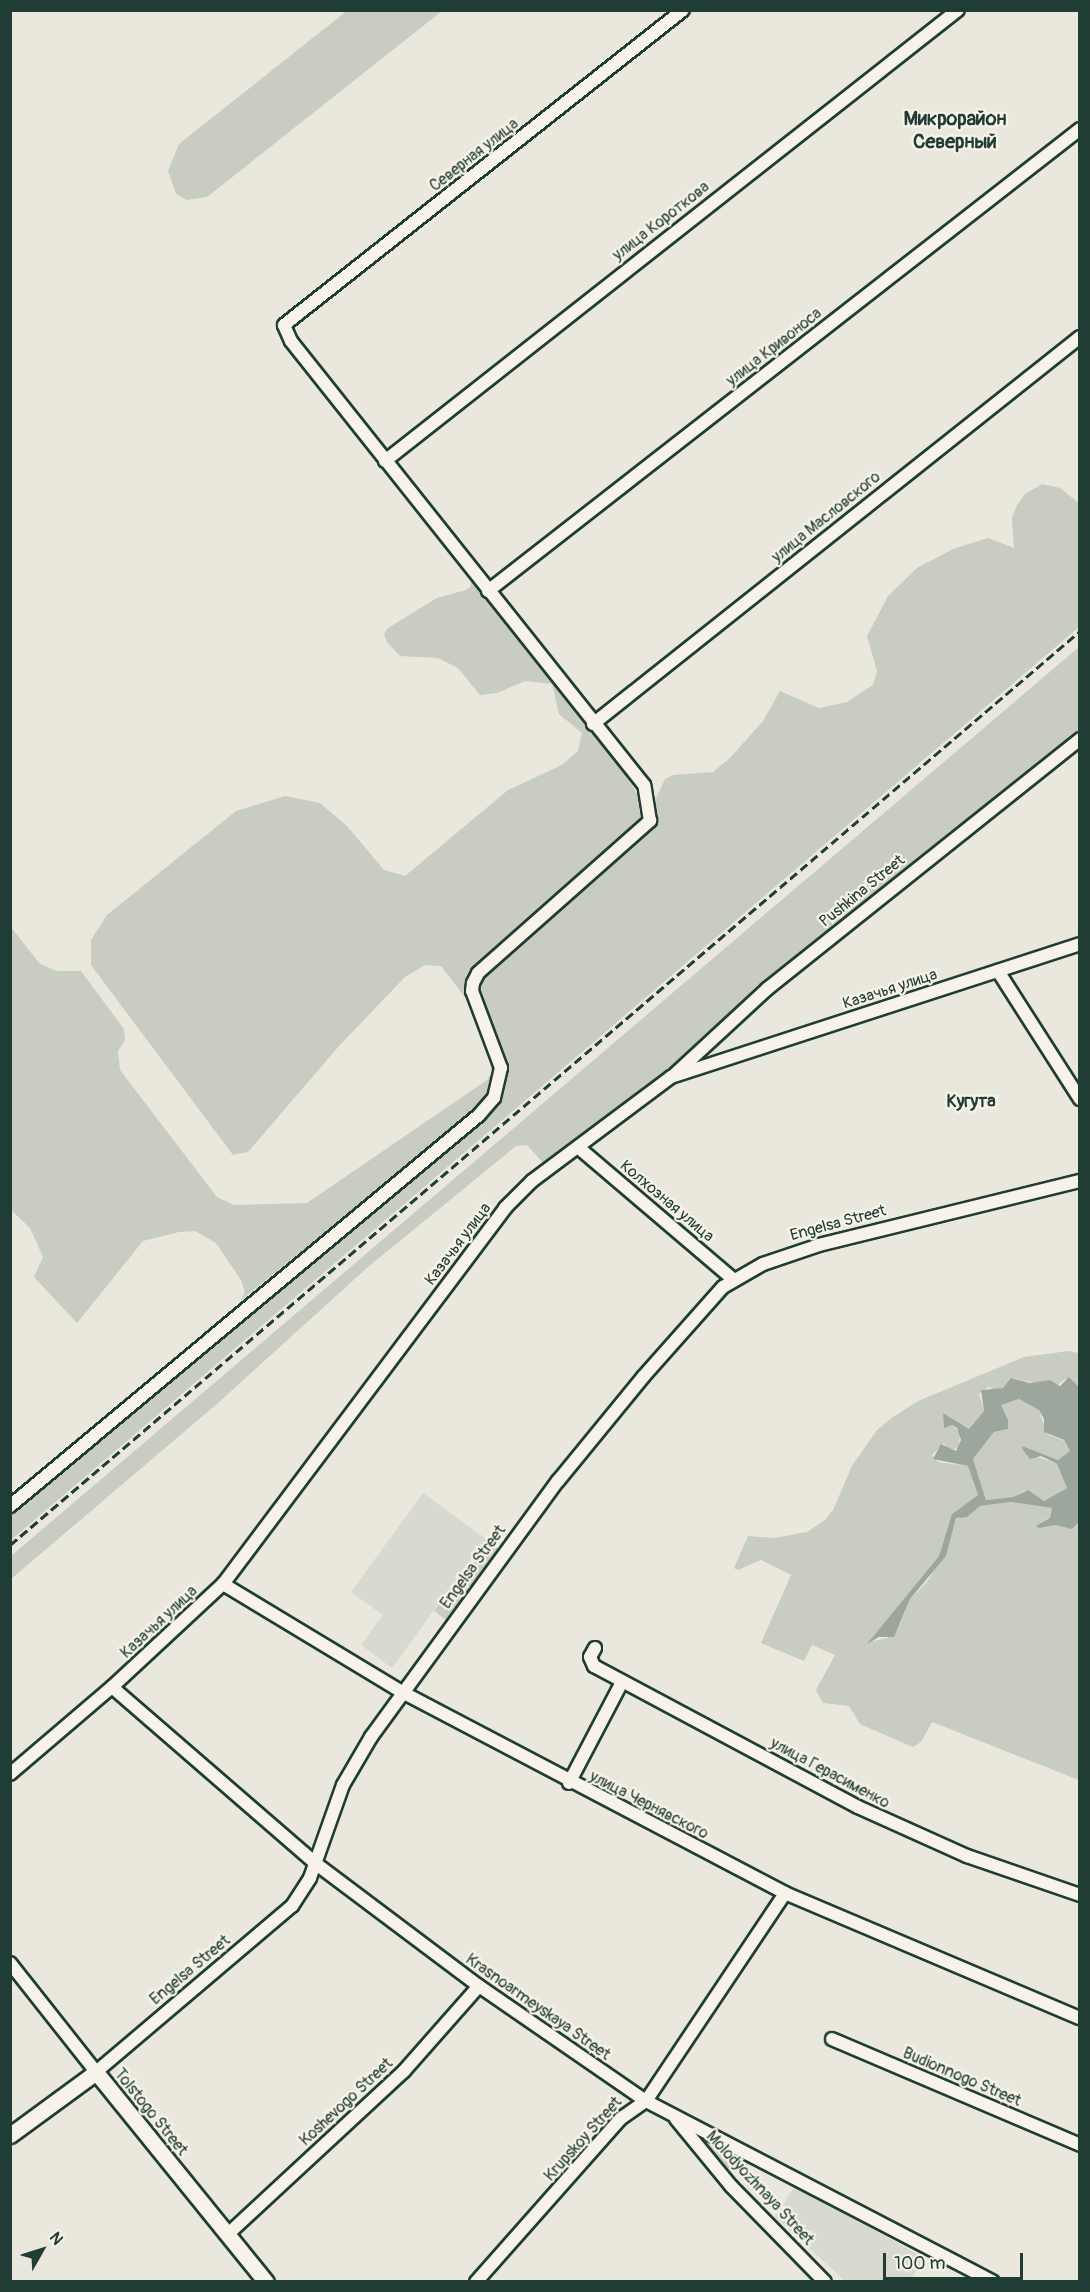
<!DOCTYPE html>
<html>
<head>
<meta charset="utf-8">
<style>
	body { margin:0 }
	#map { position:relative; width:1090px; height:2292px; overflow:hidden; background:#eae8dd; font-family:Pangolin,sans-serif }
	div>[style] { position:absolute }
	.built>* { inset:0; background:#d9dacf }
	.green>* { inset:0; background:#c8ccc1 }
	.water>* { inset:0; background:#9ca69c }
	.roads { filter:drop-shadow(2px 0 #1f3d34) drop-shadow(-2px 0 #1f3d34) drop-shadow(0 2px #1f3d34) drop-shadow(0 -2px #1f3d34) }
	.minor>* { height:12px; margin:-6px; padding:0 6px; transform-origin:6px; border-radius:6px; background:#f7f3e8 }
	.major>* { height:15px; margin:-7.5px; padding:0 7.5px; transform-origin:7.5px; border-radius:7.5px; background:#f7f3e8 }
	.rail>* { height:3px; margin-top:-1.5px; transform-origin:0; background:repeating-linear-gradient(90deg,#1f3d34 0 9px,transparent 0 13.5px) }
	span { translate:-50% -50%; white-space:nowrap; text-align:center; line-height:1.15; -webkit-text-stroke:4.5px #f7f3e8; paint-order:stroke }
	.street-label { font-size:16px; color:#1f3d34 }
	.neighbourhood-label { font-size:18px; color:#1f3d34; font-weight:700 }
	.quarter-label { font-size:20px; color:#1f3d34; font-weight:700 }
	.frame { position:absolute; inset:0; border:12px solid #1f3d34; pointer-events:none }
	.north { position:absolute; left:12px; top:2220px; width:60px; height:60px; -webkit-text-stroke:4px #f7f3e8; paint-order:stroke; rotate:51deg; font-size:16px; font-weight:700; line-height:24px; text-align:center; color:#1f3d34 }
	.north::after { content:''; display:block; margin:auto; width:21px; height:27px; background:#1f3d34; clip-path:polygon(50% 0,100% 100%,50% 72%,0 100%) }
	.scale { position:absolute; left:883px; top:2253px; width:140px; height:27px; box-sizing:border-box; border:3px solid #1f3d34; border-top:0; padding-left:8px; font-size:18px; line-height:21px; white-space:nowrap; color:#1f3d34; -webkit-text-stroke:4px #f7f3e8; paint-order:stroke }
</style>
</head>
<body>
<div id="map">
	<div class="built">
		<i style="clip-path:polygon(423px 1493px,486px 1539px,481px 1546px,487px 1551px,478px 1563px,471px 1559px,392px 1668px,361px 1645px,383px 1615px,351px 1592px)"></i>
		<i style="clip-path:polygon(795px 2186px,924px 2258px,910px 2281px,845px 2281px,775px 2217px)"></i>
	</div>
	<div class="green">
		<i style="clip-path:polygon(348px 10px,442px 11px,207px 197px,187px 200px,176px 194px,168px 171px,179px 144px)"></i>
		<i style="clip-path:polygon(1042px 484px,1060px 488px,1079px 503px,1079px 627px,11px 1540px,11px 1515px,498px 1100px,506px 1085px,506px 1063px,479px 994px,481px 978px,652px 815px,657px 815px,654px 802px,665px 779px,673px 775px,713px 772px,729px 759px,763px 721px,780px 691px,819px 708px,847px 702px,873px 685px,877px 671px,867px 636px,888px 596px,917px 568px,953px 549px,988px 538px,1014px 548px,1012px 518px,1017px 505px,1025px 494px)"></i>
		<i style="clip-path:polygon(470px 576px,620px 767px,638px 795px,640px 814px,648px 815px,634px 834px,470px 975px,465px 992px,471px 1005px,441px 966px,425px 965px,405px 977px,339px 1046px,248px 1152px,233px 1155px,91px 965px,91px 940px,107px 915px,236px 811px,285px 796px,320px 803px,347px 826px,384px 870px,405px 876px,508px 790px,562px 765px,578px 751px,582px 733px,559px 714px,552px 684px,525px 681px,497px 693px,480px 695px,458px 668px,438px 658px,400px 656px,387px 642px,384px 634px,388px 628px,437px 598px,466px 590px,471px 586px)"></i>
		<i style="clip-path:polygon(1079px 647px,1079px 731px,835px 925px,668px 1072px,575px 1144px,544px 1164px,527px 1145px,516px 1146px,368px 1267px,218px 1403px,11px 1579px,11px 1556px)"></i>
		<i style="clip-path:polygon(10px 926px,40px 964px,57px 971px,81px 971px,124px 1029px,125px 1040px,118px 1051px,120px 1070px,217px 1197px,234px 1205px,307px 1203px,487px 1080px,491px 1073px,490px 1052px,495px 1073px,492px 1086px,468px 1118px,241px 1300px,245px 1292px,241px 1280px,216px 1243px,195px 1231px,179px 1232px,143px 1241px,77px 1323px,34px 1277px,43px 1257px,30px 1228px,11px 1210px)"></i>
		<i style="clip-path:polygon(1068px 1351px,1079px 1353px,1079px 1387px,1065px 1379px,1055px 1387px,1012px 1378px,1009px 1386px,997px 1390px,988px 1387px,979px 1394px,984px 1411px,969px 1429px,944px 1414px,945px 1427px,952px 1425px,960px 1432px,959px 1447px,950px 1451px,944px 1443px,932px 1455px,938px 1462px,968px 1466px,978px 1495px,952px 1514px,939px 1556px,869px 1642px,887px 1638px,900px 1624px,910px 1599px,927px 1582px,949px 1545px,956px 1518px,980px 1506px,1010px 1502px,1052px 1508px,1050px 1519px,1044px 1519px,1055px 1525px,1068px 1528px,1079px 1522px,1079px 1780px,932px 1722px,921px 1742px,913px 1747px,860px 1724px,849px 1706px,823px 1703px,816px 1690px,835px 1655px,812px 1645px,804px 1661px,761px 1643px,791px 1575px,761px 1560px,738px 1570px,734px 1568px,748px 1536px,774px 1538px,807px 1532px,825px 1520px,833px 1510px,852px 1466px,877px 1430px,893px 1417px,918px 1401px,1024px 1357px)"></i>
		<i style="clip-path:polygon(1019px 1399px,1039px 1410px,1047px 1434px,1064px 1441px,1070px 1451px,1058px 1460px,1036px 1452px,1024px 1452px,1057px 1464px,1067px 1488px,1044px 1501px,1025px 1490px,1013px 1497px,986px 1500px,973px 1459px,994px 1432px,1008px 1429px,1001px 1405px)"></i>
		<i style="clip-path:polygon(486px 1539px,502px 1551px,449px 1622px,434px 1611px,472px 1559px,478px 1563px,486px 1551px,481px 1546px)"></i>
		<i style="clip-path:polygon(697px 2133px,745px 2158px,748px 2164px,743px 2172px,727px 2172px)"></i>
	</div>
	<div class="water">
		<i style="clip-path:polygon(evenodd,1069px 1377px,1079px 1387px,1079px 1522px,1072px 1529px,1055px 1525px,1039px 1528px,1036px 1526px,1050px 1518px,1052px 1508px,1010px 1502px,980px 1506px,967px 1517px,956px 1518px,946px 1556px,910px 1599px,894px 1637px,879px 1637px,867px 1644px,939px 1556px,952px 1514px,978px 1495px,968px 1466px,933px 1459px,941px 1444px,956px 1451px,961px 1440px,957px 1428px,952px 1425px,944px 1428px,943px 1413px,969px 1429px,984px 1411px,981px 1390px,1003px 1388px,1011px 1378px,1030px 1383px,1050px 1380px,1060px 1386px,1069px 1377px,1019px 1399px,1039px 1410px,1044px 1419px,1044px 1432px,1064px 1440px,1070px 1451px,1058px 1460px,1022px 1446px,1023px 1450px,1030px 1459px,1041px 1456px,1057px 1464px,1067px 1488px,1044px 1501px,1028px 1490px,1013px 1497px,986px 1500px,973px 1459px,994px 1432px,1008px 1429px,1008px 1420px,1001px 1405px,1019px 1399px)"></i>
	</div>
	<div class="roads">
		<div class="minor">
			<i style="left:385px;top:461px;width:729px;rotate:-38.21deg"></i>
			<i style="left:488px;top:591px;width:751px;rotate:-37.97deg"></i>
			<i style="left:593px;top:724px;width:622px;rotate:-38.47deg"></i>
			<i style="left:998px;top:971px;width:152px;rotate:57.4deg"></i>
			<i style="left:675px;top:1074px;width:125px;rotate:-42.7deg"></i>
			<i style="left:767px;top:989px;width:401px;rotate:-38.6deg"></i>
			<i style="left:579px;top:1148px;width:202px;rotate:40.4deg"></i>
			<i style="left:10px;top:1506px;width:611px;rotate:-39.82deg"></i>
			<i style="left:479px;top:1115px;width:23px;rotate:-49deg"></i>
			<i style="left:494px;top:1098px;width:31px;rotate:-77deg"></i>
			<i style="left:501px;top:1068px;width:82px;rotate:-110.6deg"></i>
			<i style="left:472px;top:991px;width:8px;rotate:-83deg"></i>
			<i style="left:473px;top:983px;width:11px;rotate:-63deg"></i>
			<i style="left:478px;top:973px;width:230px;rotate:-41.5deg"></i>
			<i style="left:650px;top:821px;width:36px;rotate:-99deg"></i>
			<i style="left:644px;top:785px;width:567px;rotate:-128.49deg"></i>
			<i style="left:291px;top:341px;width:17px;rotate:-114deg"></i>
			<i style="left:284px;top:325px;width:508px;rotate:-38.29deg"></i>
			<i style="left:223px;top:1584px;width:211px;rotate:31.1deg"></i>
			<i style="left:404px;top:1693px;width:430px;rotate:27.7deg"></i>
			<i style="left:785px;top:1893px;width:320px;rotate:23deg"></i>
			<i style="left:595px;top:1648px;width:10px;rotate:119deg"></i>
			<i style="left:590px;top:1657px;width:10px;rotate:66deg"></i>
			<i style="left:594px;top:1666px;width:299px;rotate:28.1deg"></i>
			<i style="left:858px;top:1807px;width:120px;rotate:24.2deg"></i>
			<i style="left:967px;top:1856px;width:120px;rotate:19deg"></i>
			<i style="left:112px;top:1687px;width:269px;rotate:40.9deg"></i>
			<i style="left:315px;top:1863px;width:205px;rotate:36.9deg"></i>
			<i style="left:479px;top:1986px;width:203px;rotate:34.6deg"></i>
			<i style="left:646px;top:2101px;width:391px;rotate:27.5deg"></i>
			<i style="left:10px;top:1774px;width:134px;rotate:-40.5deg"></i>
			<i style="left:112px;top:1687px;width:151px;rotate:-42.9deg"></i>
			<i style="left:223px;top:1584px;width:470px;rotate:-53.1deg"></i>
			<i style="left:505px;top:1208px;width:38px;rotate:-45deg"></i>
			<i style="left:532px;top:1181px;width:174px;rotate:-36.8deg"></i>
			<i style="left:671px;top:1077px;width:430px;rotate:-18deg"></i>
			<i style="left:569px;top:1783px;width:114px;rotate:-62.3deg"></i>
			<i style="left:10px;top:1963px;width:139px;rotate:51.7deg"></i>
			<i style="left:96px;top:2072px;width:257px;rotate:-40.3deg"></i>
			<i style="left:292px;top:1906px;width:33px;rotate:-57deg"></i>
			<i style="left:310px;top:1878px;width:99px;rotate:-70.5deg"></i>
			<i style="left:343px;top:1785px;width:56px;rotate:-59.7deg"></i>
			<i style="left:371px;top:1737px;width:317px;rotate:-53.9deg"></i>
			<i style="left:558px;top:1481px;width:134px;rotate:-50.7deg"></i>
			<i style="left:643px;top:1377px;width:120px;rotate:-48.4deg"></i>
			<i style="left:723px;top:1287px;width:46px;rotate:-29.9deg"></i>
			<i style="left:763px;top:1264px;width:59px;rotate:-18.7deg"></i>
			<i style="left:819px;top:1245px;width:269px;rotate:-13.8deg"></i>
			<i style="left:832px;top:2039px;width:270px;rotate:23.1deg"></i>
			<i style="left:676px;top:2119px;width:87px;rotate:50.6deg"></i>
			<i style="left:731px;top:2186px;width:134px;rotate:45.6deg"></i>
			<i style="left:228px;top:2234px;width:240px;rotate:-42.8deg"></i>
			<i style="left:404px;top:2071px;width:113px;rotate:-48.6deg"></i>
			<i style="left:476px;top:2282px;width:217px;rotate:-48.5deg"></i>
			<i style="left:620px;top:2119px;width:32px;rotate:-35deg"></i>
			<i style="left:646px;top:2101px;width:250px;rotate:-56.2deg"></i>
		</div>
		<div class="major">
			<i style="left:10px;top:2135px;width:107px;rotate:-36.2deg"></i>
			<i style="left:96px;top:2072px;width:270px;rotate:51deg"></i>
		</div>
	</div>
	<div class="rail">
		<i style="left:10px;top:1545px;width:1407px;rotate:-40.5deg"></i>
	</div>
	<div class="street-label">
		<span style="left:474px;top:155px;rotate:-38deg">Северная улица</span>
		<span style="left:661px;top:221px;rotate:-38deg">улица Короткова</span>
		<span style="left:774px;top:347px;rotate:-38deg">улица Кривоноса</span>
		<span style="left:826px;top:517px;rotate:-39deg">улица Масловского</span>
		<span style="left:862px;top:891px;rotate:-39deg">Pushkina Street</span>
		<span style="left:890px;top:989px;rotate:-18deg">Казачья улица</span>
		<span style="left:667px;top:1201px;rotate:40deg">Колхозная улица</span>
		<span style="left:838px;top:1223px;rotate:-15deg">Engelsa Street</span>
		<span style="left:458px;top:1244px;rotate:-53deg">Казачья улица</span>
		<span style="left:473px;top:1567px;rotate:-54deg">Engelsa Street</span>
		<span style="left:159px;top:1622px;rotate:-43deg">Казачья улица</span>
		<span style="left:830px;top:1773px;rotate:28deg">улица Герасименко</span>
		<span style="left:649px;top:1805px;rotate:27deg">улица Чернявского</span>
		<span style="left:190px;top:1970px;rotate:-40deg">Engelsa Street</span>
		<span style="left:538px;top:2007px;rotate:35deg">Krasnoarmeyskaya Street</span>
		<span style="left:962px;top:2077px;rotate:23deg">Budionnogo Street</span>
		<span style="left:346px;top:2102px;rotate:-43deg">Koshevogo Street</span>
		<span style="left:151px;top:2112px;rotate:51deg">Tolstogo Street</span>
		<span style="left:583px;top:2139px;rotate:-48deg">Krupskoy Street</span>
		<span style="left:760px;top:2188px;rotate:47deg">Molodyozhnaya Street</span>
	</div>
	<div class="neighbourhood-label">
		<span style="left:971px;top:1102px">Кугута</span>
	</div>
	<div class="quarter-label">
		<span style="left:955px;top:130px">Микрорайон<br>Северный</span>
	</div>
	<div class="frame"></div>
	<div class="north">N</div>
	<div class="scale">100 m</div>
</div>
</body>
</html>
